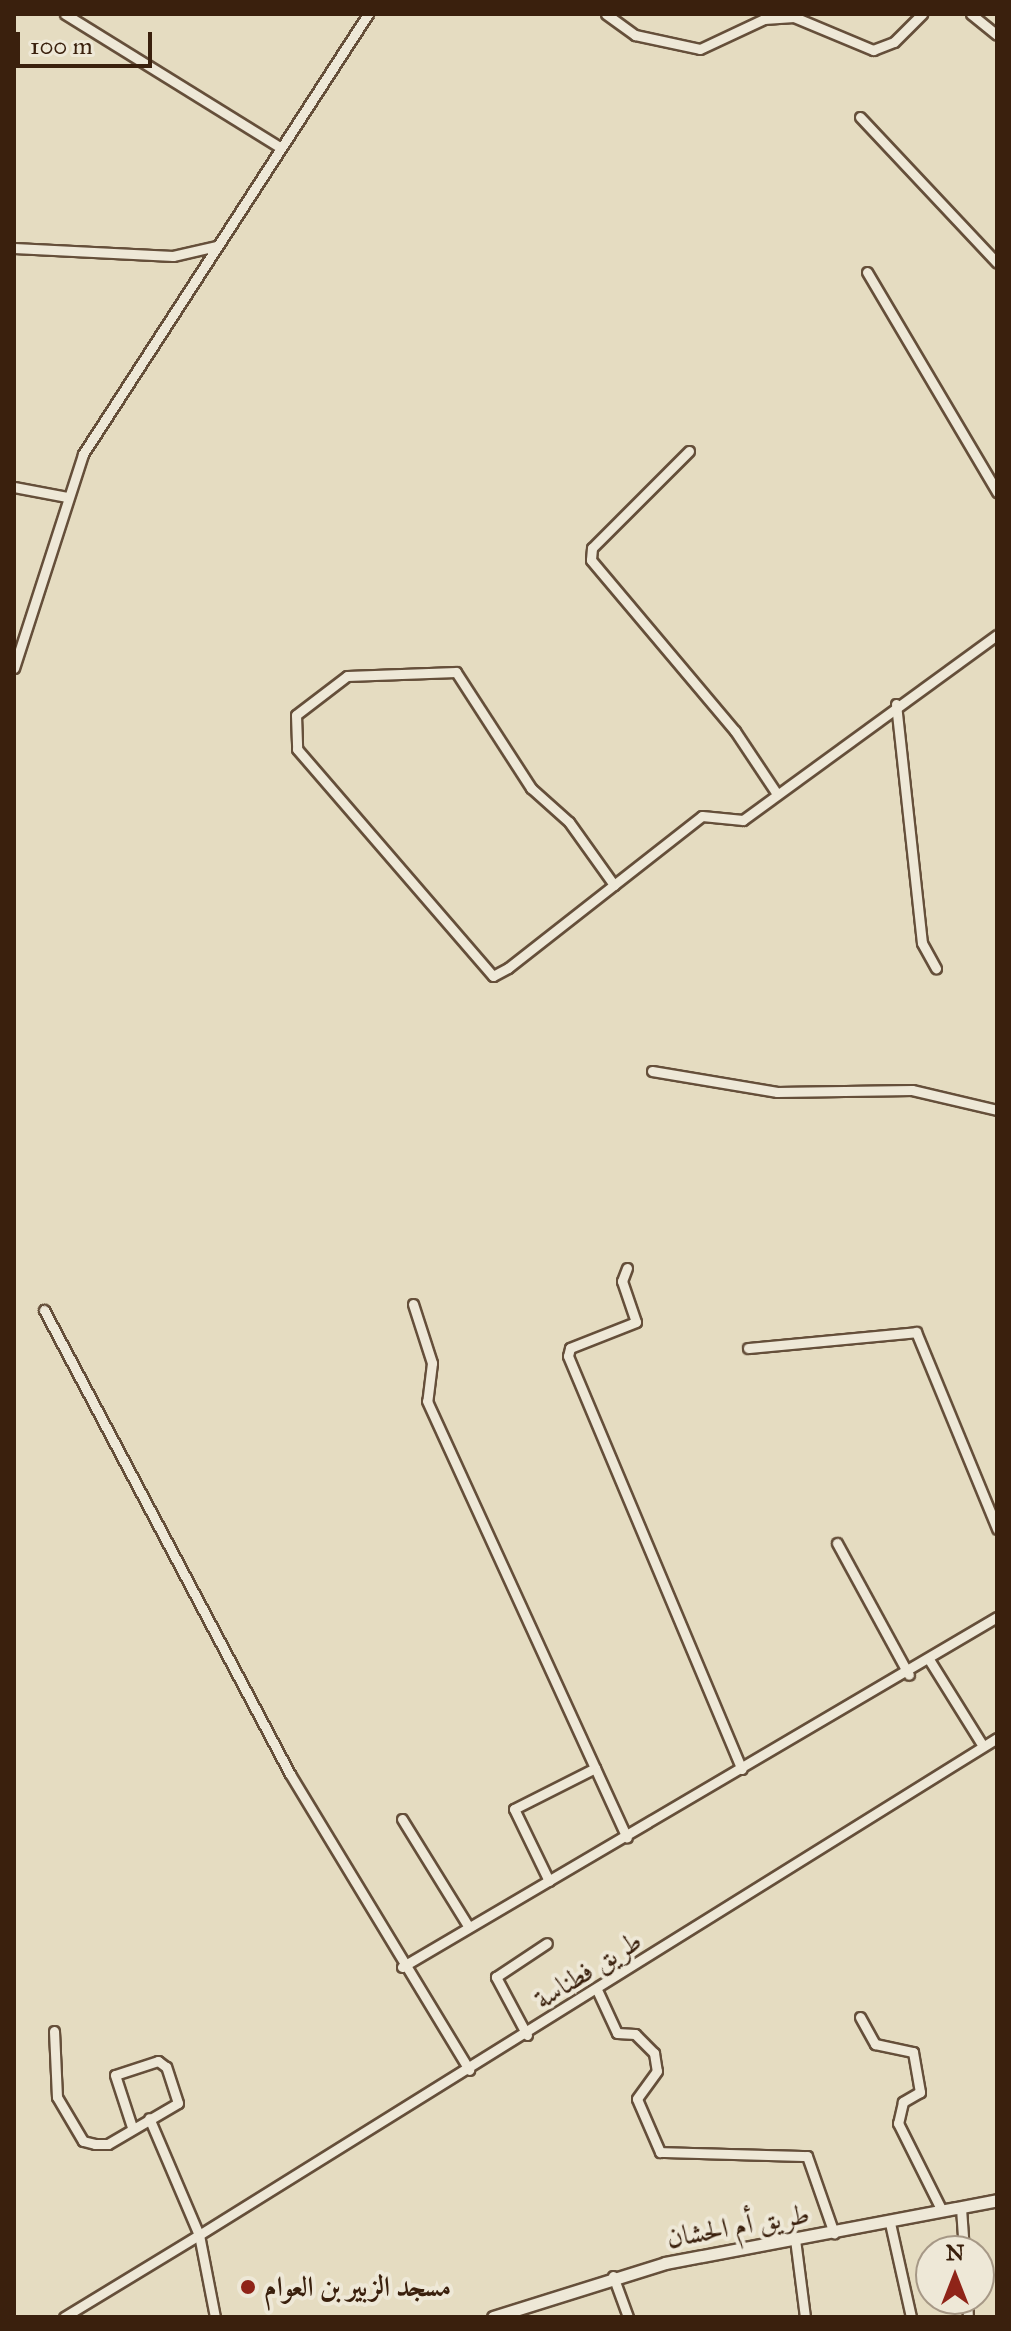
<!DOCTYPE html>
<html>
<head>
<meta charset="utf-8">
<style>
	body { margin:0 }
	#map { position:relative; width:1011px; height:2331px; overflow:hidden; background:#e5dcc1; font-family:"IM FELL Great Primer",Amiri,serif }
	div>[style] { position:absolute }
	.roads { filter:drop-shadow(2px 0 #654f3a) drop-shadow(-2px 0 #654f3a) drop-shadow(0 2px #654f3a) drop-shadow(0 -2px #654f3a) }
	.minor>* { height:9px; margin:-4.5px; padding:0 4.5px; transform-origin:4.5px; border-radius:4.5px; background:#eee8d7 }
	.tertiary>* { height:11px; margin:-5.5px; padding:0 5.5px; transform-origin:5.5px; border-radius:5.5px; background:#eee8d7 }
	.dots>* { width:22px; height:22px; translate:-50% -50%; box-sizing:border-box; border:4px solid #eee8d7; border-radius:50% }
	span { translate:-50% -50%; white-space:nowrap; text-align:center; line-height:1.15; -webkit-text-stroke:8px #eee8d7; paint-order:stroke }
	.street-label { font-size:28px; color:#3a200d }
	.poi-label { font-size:28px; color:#3a200d; font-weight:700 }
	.left { translate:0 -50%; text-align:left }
	.frame { position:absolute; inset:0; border:16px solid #3a200d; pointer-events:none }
	.north { position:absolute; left:915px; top:2235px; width:80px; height:80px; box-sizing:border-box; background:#eee8d7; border:2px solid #a69886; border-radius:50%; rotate:0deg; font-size:22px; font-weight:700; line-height:32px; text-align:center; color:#3a200d }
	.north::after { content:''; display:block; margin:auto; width:28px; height:36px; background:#8f2418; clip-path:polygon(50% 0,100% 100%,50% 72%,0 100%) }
	.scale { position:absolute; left:16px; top:32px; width:136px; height:36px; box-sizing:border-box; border:4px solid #3a200d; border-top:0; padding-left:10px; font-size:24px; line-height:28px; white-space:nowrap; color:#3a200d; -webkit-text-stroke:6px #eee8d7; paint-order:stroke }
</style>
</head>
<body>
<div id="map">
	<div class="roads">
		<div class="minor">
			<i style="left:65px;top:14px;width:251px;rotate:31.8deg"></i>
			<i style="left:606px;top:14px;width:36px;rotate:36deg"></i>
			<i style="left:635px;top:35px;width:66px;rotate:12.2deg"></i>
			<i style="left:700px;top:49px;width:71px;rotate:-25.1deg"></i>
			<i style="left:764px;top:19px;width:30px;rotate:-4deg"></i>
			<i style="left:794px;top:17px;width:86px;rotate:22.7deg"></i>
			<i style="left:873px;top:50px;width:22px;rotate:-21deg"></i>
			<i style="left:894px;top:42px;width:40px;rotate:-45deg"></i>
			<i style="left:971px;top:14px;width:33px;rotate:39deg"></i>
			<i style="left:860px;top:117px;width:200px;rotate:46.8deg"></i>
			<i style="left:14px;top:248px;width:159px;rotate:2.9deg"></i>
			<i style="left:173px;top:256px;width:44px;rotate:-13.1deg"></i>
			<i style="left:867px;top:272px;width:256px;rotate:59.4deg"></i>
			<i style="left:689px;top:451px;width:137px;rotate:135deg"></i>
			<i style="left:592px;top:548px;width:12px;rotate:95deg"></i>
			<i style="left:591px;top:560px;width:224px;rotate:49.9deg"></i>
			<i style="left:735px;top:731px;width:76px;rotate:56.3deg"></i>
			<i style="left:14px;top:487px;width:54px;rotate:10.7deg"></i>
			<i style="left:14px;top:668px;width:225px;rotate:-72.1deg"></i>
			<i style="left:83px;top:454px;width:524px;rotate:-57.07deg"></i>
			<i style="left:896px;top:704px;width:240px;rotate:83.8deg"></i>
			<i style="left:922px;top:943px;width:29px;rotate:61deg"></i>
			<i style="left:614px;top:885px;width:77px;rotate:-125.5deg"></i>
			<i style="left:569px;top:822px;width:51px;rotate:-138.2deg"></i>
			<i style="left:531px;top:788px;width:138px;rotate:-122.9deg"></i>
			<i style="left:456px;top:672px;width:109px;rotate:177.9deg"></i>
			<i style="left:347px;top:676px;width:64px;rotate:142.6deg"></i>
			<i style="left:296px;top:715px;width:34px;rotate:88deg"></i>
			<i style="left:297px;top:749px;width:300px;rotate:49.2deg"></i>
			<i style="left:493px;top:976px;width:17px;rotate:-28deg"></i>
			<i style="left:508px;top:968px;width:246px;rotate:-38.1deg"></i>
			<i style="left:702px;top:816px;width:41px;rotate:5.6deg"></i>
			<i style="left:743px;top:820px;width:314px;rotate:-36.1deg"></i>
			<i style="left:652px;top:1071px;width:127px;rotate:9.5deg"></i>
			<i style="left:777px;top:1092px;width:135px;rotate:-0.8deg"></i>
			<i style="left:912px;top:1090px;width:87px;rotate:13.2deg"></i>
			<i style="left:627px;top:1268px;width:14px;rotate:111deg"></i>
			<i style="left:622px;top:1281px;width:43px;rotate:71.1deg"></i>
			<i style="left:636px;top:1322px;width:71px;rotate:158.5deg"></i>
			<i style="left:570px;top:1348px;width:8px;rotate:104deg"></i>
			<i style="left:568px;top:1356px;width:448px;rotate:67.2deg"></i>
			<i style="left:413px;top:1304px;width:62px;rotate:72.1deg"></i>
			<i style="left:432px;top:1363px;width:38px;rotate:97deg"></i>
			<i style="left:427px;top:1401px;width:480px;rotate:65.4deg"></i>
			<i style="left:44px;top:1310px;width:525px;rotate:62.07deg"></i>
			<i style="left:290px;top:1774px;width:346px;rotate:58.8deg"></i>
			<i style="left:748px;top:1348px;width:169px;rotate:-5.4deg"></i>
			<i style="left:916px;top:1332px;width:213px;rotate:67.6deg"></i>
			<i style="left:837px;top:1543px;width:150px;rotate:61.4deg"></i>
			<i style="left:930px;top:1661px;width:100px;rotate:58.1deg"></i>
			<i style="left:402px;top:1819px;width:126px;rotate:58.3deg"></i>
			<i style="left:549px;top:1881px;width:80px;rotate:-115.9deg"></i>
			<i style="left:514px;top:1809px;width:91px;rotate:-26.8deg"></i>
			<i style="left:402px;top:1967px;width:690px;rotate:-30.47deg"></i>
			<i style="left:598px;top:1992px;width:45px;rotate:65.1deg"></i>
			<i style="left:617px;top:2033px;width:18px;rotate:3deg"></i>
			<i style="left:635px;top:2034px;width:27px;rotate:45deg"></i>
			<i style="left:654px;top:2053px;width:18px;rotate:81deg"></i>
			<i style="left:657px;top:2071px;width:34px;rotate:126deg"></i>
			<i style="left:637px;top:2099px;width:58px;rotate:66.5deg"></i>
			<i style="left:660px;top:2152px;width:147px;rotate:1.6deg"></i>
			<i style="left:807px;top:2156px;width:82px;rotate:70.7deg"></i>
			<i style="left:860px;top:2017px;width:31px;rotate:61deg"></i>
			<i style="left:875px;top:2044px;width:39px;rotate:12deg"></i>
			<i style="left:913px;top:2052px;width:41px;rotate:80.1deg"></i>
			<i style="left:920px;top:2092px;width:20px;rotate:150deg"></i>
			<i style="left:903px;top:2102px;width:22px;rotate:103deg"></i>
			<i style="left:898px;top:2123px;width:98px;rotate:63.4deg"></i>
			<i style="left:54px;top:2031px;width:66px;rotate:87.4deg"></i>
			<i style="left:57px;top:2097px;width:51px;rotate:59.4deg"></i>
			<i style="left:83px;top:2141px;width:12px;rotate:14deg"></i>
			<i style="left:95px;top:2144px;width:13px"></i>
			<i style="left:108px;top:2144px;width:81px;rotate:-30.4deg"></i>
			<i style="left:178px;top:2103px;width:38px;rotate:-108deg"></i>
			<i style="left:166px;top:2067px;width:10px;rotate:-143deg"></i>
			<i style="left:158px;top:2061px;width:45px;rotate:162deg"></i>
			<i style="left:115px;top:2075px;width:55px;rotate:71.9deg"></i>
			<i style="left:527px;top:2035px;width:66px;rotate:-118.1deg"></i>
			<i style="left:496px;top:1977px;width:61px;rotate:-33.7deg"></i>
			<i style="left:961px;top:2208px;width:43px;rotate:86deg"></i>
			<i style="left:890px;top:2223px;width:96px;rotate:77.4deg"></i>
			<i style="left:795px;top:2239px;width:79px;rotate:82.7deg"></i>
			<i style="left:613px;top:2276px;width:44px;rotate:69.9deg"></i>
			<i style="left:967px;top:2299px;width:18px;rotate:87deg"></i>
			<i style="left:64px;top:2317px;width:158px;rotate:-31.3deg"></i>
			<i style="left:199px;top:2235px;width:127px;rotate:-113.1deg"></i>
			<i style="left:215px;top:2317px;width:84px;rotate:-101deg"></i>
			<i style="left:199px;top:2235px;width:940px;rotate:-31.91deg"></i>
		</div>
		<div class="tertiary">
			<i style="left:493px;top:2317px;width:180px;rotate:-17.4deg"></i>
			<i style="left:665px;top:2263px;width:338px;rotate:-10.7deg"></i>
		</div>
	</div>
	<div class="dots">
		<i style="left:248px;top:2287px;background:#8f2418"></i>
	</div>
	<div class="street-label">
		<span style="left:588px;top:1970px;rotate:-32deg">طريق فطناسة</span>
		<span style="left:738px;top:2226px;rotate:-10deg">طريق أم الحشان</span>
	</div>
	<div class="poi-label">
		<span class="left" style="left:264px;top:2287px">مسجد الزبير بن العوام</span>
	</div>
	<div class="frame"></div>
	<div class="north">N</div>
	<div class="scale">100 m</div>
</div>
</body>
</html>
